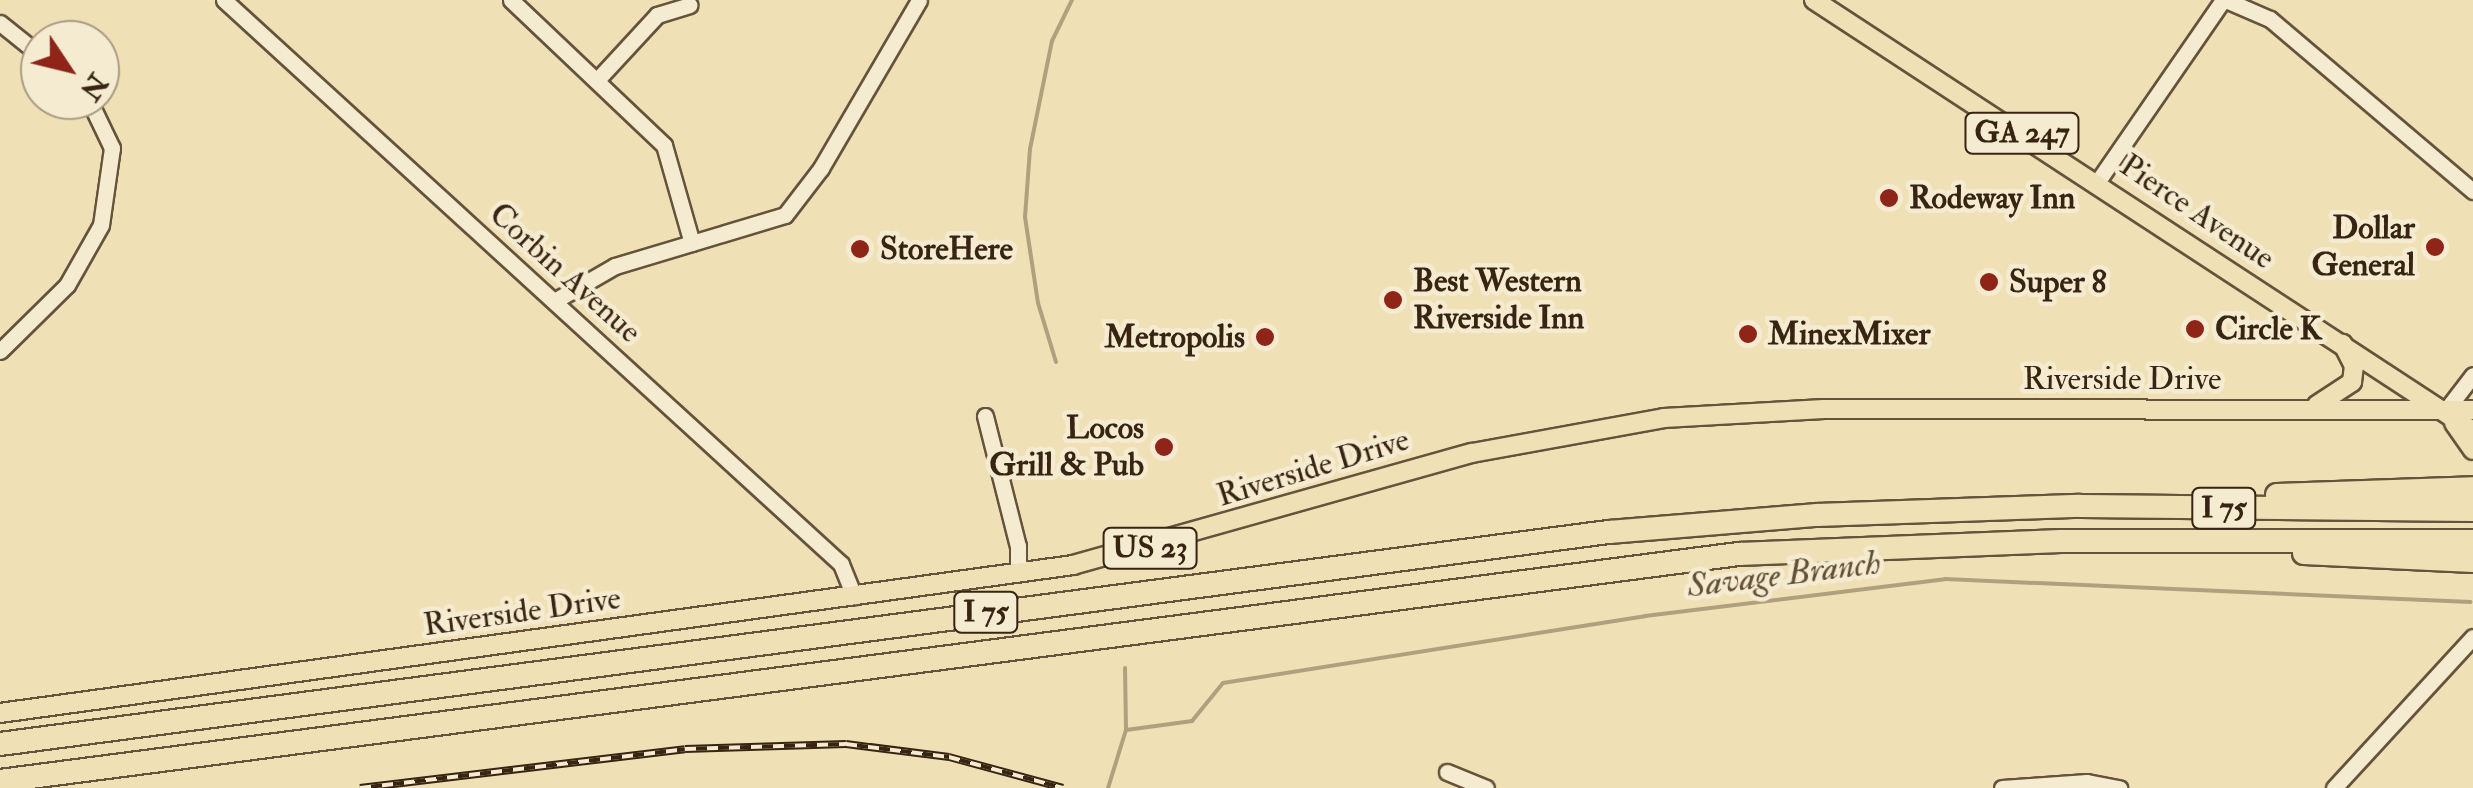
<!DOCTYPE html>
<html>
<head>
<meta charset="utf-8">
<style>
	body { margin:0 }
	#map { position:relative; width:2473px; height:788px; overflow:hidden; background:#f0e0b6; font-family:"IM FELL Double Pica",serif }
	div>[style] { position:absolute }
	.stream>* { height:4px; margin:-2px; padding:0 2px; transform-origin:2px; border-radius:2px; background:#b1a07e }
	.roads { filter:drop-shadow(2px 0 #65533b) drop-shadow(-2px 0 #65533b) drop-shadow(0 2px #65533b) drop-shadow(0 -2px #65533b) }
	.minor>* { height:15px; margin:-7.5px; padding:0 7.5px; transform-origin:7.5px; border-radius:7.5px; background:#f5ebd0 }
	.major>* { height:18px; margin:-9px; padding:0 9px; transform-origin:9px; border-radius:9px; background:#f0e0b6 }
	.highway>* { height:22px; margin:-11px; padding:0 11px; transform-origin:11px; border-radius:11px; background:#f0e0b6 }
	.rail>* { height:8px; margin-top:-4px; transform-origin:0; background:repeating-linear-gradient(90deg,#f5ebd0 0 11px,#372412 0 22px); box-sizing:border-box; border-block:2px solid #372412 }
	.dots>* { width:28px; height:28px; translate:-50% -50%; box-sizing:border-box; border:5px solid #f5ebd0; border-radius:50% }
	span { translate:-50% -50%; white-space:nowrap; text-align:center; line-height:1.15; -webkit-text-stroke:9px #f5ebd0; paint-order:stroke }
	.shield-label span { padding:2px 8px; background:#f5ebd0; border:2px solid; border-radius:8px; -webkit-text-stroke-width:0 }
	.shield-label { font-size:30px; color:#372412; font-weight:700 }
	.poi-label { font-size:32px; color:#372412; font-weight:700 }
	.left { translate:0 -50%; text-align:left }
	.right { translate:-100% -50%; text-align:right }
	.street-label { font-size:32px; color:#372412 }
	.water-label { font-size:35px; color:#624f38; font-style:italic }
	.north { position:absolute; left:20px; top:20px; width:100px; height:100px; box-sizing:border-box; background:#f5ebd0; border:2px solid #a99b84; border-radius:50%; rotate:125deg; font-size:28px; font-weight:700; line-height:40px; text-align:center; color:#372412 }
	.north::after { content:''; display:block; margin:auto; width:35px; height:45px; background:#8f2418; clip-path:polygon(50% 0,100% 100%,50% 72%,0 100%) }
</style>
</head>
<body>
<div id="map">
	<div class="stream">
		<i style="left:1056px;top:362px;width:62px;rotate:-107deg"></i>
		<i style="left:1038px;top:303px;width:87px;rotate:-98.6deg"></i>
		<i style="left:1025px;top:217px;width:68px;rotate:-85.8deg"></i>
		<i style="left:1030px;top:149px;width:110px;rotate:-78.5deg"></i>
		<i style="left:1052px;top:41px;width:46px;rotate:-64deg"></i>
		<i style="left:1126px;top:730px;width:67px;rotate:-7.8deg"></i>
		<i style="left:1192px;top:721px;width:49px;rotate:-50.8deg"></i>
		<i style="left:1223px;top:683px;width:427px;rotate:-9deg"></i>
		<i style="left:1645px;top:616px;width:302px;rotate:-7deg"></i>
		<i style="left:1945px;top:579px;width:526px;rotate:2.51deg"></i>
		<i style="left:1108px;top:788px;width:61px;rotate:-72.8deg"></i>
		<i style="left:1126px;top:730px;width:62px;rotate:-90.9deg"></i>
	</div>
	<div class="roads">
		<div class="minor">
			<i style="left:224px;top:0;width:836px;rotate:42.43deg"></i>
			<i style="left:841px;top:564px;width:35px;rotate:68deg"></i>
			<i style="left:511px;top:0;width:211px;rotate:43.5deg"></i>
			<i style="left:664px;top:145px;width:102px;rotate:74.1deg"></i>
			<i style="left:2226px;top:0;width:48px;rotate:23.4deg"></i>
			<i style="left:2270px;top:19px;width:266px;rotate:40.3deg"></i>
			<i style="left:0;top:23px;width:51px;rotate:38.7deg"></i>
			<i style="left:598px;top:79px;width:87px;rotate:-47.3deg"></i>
			<i style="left:657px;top:15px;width:34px;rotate:-17deg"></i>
			<i style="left:2098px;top:181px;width:220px;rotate:-55.4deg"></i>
			<i style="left:556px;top:300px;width:68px;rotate:-30deg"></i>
			<i style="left:615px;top:266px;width:177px;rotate:-16.7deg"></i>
			<i style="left:785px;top:215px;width:59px;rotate:-52.5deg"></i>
			<i style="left:821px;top:168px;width:194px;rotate:-59.7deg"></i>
			<i style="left:0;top:351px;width:94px;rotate:-44.6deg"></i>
			<i style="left:67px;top:285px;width:69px;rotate:-60.5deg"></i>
			<i style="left:101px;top:225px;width:78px;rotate:-81.9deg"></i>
			<i style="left:112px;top:148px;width:53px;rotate:-115.6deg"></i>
			<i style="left:2446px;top:410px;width:44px;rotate:-52.4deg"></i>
			<i style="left:985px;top:416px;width:134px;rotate:75.8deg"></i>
			<i style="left:1018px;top:546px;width:27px;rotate:90deg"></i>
			<i style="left:1447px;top:772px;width:42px;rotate:22.3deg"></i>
			<i style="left:2002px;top:788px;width:85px;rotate:-4deg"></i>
			<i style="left:2087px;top:782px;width:33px;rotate:11deg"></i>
			<i style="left:2334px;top:788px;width:205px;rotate:-47.4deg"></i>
		</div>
		<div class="major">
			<i style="left:1814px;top:0;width:787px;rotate:33.19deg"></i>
			<i style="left:2317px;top:405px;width:42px;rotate:-33.3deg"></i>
			<i style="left:2352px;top:382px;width:16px;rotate:-83deg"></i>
			<i style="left:2354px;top:366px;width:25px;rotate:-117deg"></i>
			<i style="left:2454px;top:423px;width:33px;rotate:55deg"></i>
			<i style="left:0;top:713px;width:1083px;rotate:-7.85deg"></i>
			<i style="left:1073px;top:565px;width:414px;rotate:-15.7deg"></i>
			<i style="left:1472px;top:453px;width:195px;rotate:-10.3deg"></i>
			<i style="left:1664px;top:418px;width:160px;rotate:-3.2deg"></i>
			<i style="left:1824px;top:409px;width:649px;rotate:0.09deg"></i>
		</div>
		<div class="highway">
			<i style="left:2277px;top:495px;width:196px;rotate:-2deg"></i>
			<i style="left:2304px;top:553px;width:169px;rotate:2.7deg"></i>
			<i style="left:0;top:744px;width:1623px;rotate:-7.51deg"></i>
			<i style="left:1609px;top:532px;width:209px;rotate:-4.7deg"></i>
			<i style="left:1817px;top:515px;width:263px;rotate:-2deg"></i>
			<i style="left:2080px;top:506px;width:393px;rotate:0.6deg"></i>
			<i style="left:0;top:781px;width:1754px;rotate:-7.44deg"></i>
			<i style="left:1739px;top:554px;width:322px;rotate:-2.3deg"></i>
			<i style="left:2061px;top:541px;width:412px"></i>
		</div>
	</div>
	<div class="rail">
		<i style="left:360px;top:788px;width:327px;rotate:-6.8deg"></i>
		<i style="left:685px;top:749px;width:161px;rotate:-1.8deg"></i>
		<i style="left:846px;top:744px;width:104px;rotate:7.2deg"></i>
		<i style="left:949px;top:757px;width:118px;rotate:15.2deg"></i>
	</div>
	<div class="dots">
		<i style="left:1889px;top:198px;background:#8f2418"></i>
		<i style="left:2435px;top:247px;background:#8f2418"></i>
		<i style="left:860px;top:249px;background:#8f2418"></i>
		<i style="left:1989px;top:282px;background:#8f2418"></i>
		<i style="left:1393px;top:300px;background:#8f2418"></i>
		<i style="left:2195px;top:329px;background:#8f2418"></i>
		<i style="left:1748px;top:334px;background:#8f2418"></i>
		<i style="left:1265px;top:337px;background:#8f2418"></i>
		<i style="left:1164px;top:447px;background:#8f2418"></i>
	</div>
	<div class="shield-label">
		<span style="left:2022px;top:133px">GA 247</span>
		<span style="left:2224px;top:508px">I 75</span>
		<span style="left:1150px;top:548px">US 23</span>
		<span style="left:986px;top:612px">I 75</span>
	</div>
	<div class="poi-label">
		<span class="left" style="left:1909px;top:198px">Rodeway Inn</span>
		<span class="right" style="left:2415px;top:247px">Dollar<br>General</span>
		<span class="left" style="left:880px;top:249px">StoreHere</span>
		<span class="left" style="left:1413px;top:300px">Best Western<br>Riverside Inn</span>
		<span class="left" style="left:2009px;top:282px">Super 8</span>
		<span class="left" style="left:2215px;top:329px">Circle K</span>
		<span class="left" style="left:1768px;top:334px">MinexMixer</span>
		<span class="right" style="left:1245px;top:337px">Metropolis</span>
		<span class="right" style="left:1144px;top:447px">Locos<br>Grill &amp; Pub</span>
	</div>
	<div class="street-label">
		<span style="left:2197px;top:212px;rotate:34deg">Pierce Avenue</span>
		<span style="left:565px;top:273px;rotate:42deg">Corbin Avenue</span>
		<span style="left:2122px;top:379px">Riverside Drive</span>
		<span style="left:1313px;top:468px;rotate:-17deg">Riverside Drive</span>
		<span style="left:522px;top:612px;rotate:-8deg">Riverside Drive</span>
	</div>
	<div class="water-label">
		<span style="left:1784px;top:574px;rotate:-7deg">Savage Branch</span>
	</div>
	<div class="north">N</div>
</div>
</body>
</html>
